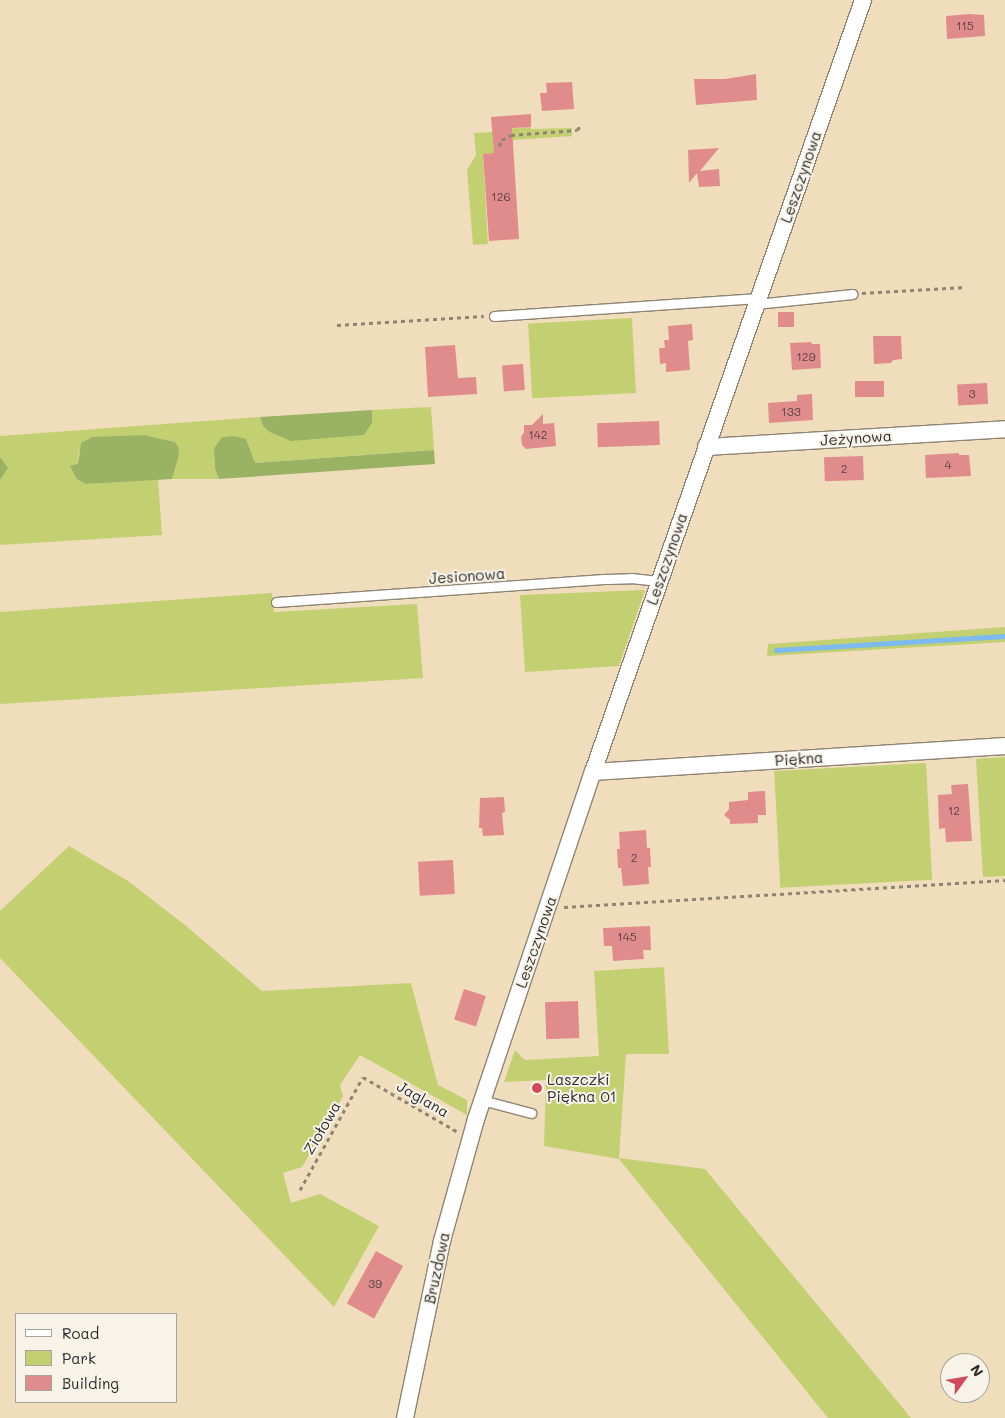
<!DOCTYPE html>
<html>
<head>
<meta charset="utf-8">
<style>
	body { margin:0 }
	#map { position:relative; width:1005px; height:1418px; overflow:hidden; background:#f0ddbc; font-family:Mali,sans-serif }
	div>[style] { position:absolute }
	.green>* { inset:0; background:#c3d072; transform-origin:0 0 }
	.forest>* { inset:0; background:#9ab264 }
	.stream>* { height:5px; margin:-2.5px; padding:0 2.5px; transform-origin:2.5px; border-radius:2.5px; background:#7cbaef }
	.building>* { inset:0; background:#e08c8c; transform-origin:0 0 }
	.path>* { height:3px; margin-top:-1.5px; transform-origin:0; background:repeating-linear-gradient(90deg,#8e8474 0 4px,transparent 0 8px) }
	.roads { filter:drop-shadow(1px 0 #8e8474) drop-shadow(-1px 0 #8e8474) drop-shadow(0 1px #8e8474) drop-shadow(0 -1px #8e8474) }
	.service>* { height:9px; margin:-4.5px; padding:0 4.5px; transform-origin:4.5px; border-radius:4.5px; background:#fff }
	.minor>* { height:16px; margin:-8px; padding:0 8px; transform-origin:8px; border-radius:8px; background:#fff }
	.dots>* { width:14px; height:14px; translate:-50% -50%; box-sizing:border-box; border:2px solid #f7f3e8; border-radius:50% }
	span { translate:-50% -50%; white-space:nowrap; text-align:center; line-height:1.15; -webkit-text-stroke:4px #f7f3e8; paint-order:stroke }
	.number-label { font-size:12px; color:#584343 }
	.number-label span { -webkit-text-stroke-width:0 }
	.street-label { font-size:15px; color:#2b2b2b }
	.poi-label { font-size:15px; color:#2b2b2b }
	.left { translate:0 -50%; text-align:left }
	.legend { position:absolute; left:15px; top:1313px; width:162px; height:90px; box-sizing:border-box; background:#f7f3e8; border:1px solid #a5a39c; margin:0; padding:6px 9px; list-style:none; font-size:15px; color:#2b2b2b }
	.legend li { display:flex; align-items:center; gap:10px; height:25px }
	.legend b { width:25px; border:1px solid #a5a39c }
	.north { position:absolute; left:940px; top:1353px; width:50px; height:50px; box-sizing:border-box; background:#f7f3e8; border:1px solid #a5a39c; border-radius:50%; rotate:58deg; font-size:14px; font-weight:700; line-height:20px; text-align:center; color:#2b2b2b }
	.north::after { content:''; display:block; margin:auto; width:18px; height:22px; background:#d1495b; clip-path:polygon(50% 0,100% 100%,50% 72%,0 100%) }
</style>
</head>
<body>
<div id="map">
	<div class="green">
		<i style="clip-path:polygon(530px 127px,531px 129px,572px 128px,572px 136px,512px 140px,513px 152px,483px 154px,488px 244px,473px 245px,467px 170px,476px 155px,474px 133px,492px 132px,492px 130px)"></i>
		<i style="left:632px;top:318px;width:75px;height:104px;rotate:87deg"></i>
		<i style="clip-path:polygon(431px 407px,434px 450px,254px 463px,234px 436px,222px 437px,214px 448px,215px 469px,219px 479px,172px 479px,179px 448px,175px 442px,144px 435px,118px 437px,78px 453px,79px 464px,86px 484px,158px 479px,162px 535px,0 545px,0 480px,7px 468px,0 457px,0 436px,260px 417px,263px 426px,372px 423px,372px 410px)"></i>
		<i style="clip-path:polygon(645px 590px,619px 666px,525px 672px,520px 595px)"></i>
		<i style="clip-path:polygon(272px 593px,274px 612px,417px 604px,423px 678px,0 704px,0 612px)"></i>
		<i style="clip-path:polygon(1005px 627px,1005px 642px,767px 656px,768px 644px)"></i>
		<i style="clip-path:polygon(1005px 757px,1005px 876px,983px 877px,976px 759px)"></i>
		<i style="left:926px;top:763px;width:117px;height:152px;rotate:87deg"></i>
		<i style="clip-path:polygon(69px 846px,128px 881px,185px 925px,262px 991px,411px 983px,438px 1085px,467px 1100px,467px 1115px,360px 1055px,340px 1085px,343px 1096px,302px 1167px,283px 1173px,291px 1203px,320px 1194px,379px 1226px,334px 1307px,0 958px,0 911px)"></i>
		<i style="clip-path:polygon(664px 967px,669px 1054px,626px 1054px,619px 1158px,705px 1169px,911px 1418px,828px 1418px,619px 1159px,544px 1146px,546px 1080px,504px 1082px,515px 1050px,525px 1060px,599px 1056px,594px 971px)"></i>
	</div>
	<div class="forest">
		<i style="clip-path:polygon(372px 410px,372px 423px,364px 435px,291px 441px,270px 432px,263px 426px,260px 417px)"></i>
		<i style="clip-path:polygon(144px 435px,175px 442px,179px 448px,178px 458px,172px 479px,86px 484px,77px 479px,70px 466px,78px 464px,81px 443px,92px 437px)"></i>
		<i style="clip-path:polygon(234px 436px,246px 439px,255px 463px,434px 450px,435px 464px,219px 479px,215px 469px,214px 448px,222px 437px)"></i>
		<i style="clip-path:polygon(0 457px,8px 468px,0 480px)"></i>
	</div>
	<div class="stream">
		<i style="left:776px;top:650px;width:229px;rotate:-3.5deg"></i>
	</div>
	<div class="building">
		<i style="clip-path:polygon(969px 14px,984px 15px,985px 36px,947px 39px,946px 16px)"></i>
		<i style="clip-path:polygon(756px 74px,757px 100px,696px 105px,694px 79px,725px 79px)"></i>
		<i style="clip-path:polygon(572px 82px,574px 109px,542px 111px,540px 93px,547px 93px,546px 83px)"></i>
		<i style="clip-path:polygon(531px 114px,531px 127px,512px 128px,519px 239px,489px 241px,483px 154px,494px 153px,491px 117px)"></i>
		<i style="clip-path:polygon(719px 148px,700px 171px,719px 169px,720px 186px,699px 187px,697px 173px,689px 183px,688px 150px)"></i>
		<i style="left:794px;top:312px;width:15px;height:16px;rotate:90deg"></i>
		<i style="clip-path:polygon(692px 324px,693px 340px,688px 341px,690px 370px,666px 372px,666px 363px,660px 364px,659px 348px,665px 348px,664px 340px,669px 340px,668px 326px)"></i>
		<i style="clip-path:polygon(873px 336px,901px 336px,902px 359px,893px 360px,891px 363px,874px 364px)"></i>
		<i style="clip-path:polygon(811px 342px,812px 344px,820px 344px,821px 368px,792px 370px,790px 343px)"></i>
		<i style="clip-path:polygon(455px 345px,458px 378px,476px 377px,477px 394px,428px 397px,425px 347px)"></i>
		<i style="left:523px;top:364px;width:26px;height:21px;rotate:86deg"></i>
		<i style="left:884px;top:381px;width:16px;height:29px;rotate:90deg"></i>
		<i style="left:987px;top:383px;width:21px;height:30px;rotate:87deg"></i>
		<i style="clip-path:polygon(812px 394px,813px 420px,769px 423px,768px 403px,797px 401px,797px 395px)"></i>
		<i style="clip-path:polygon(543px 414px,543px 424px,554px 423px,556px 446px,526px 449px,522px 445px,521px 437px,524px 432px,524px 425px,532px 425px)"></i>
		<i style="left:659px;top:421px;width:24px;height:62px;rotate:88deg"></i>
		<i style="clip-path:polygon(959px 453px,959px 455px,969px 455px,971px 476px,926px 478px,925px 455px)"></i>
		<i style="left:863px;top:456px;width:24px;height:39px;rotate:88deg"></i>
		<i style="clip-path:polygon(968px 784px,972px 841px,946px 842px,945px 828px,939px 829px,938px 795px,952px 794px,951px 785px)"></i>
		<i style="clip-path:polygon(765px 791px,766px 815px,758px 815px,758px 823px,730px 824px,730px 820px,724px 815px,729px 809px,729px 802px,748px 800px,748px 792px)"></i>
		<i style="clip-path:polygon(504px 797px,505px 812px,502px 813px,504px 835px,483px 836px,482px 828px,479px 828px,480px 798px)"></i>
		<i style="clip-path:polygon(646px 830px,647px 848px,650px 848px,651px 867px,648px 867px,649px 884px,623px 886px,621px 868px,618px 868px,617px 849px,620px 849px,619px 832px)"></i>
		<i style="left:453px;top:860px;width:34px;height:35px;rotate:87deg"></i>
		<i style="clip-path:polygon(650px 926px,651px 950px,643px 950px,644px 959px,613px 961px,612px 946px,604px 946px,603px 928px)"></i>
		<i style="left:464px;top:989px;width:23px;height:32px;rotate:18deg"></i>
		<i style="left:578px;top:1001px;width:37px;height:33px;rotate:88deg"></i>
		<i style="left:376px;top:1251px;width:31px;height:60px;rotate:29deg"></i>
	</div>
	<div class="path">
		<i style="left:499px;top:146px;width:7px;rotate:-63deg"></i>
		<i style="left:502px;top:140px;width:10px;rotate:-29deg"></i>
		<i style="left:511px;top:135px;width:66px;rotate:-4.3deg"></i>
		<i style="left:577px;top:130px;width:6px;rotate:-51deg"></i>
		<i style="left:862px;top:293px;width:103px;rotate:-3.3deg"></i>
		<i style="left:337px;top:325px;width:147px;rotate:-3.5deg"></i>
		<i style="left:564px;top:907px;width:442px;rotate:-3.5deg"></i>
		<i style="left:300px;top:1190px;width:129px;rotate:-60.9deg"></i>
		<i style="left:363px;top:1077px;width:108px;rotate:30.1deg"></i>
	</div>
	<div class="roads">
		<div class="service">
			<i style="left:756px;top:304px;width:97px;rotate:-5.9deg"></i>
			<i style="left:494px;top:316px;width:265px;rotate:-3.9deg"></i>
			<i style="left:276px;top:602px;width:332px;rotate:-4deg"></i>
			<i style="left:607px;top:579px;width:24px;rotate:-2deg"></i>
			<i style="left:631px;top:578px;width:28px;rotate:6deg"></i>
			<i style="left:482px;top:1100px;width:51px;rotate:14.9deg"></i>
		</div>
		<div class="minor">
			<i style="left:706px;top:447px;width:300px;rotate:-3.4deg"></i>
			<i style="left:593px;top:772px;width:413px;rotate:-3.6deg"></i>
			<i style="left:405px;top:1418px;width:181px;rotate:-78.2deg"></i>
			<i style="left:442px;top:1241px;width:127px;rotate:-74.4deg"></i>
			<i style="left:476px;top:1119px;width:366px;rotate:-71.4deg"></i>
			<i style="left:593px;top:772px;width:818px;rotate:-70.72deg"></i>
		</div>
	</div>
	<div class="dots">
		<i style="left:537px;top:1088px;background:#d1495b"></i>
	</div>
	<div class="number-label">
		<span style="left:965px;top:26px">115</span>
		<span style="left:501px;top:197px">126</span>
		<span style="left:806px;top:357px">129</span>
		<span style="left:972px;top:394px">3</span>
		<span style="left:791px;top:412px">133</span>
		<span style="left:538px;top:435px">142</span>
		<span style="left:948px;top:465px">4</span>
		<span style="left:844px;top:469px">2</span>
		<span style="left:954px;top:811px">12</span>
		<span style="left:634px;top:858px">2</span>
		<span style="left:627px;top:937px">145</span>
		<span style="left:375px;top:1284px">39</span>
	</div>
	<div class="street-label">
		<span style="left:801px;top:177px;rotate:-71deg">Leszczynowa</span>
		<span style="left:856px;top:438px;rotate:-4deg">Jeżynowa</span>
		<span style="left:667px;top:559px;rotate:-71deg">Leszczynowa</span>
		<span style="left:467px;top:576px;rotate:-4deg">Jesionowa</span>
		<span style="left:799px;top:759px;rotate:-4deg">Piękna</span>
		<span style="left:536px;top:942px;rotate:-71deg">Leszczynowa</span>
		<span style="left:423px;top:1099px;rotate:30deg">Jaglana</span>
		<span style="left:322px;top:1128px;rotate:-60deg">Ziołowa</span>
		<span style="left:437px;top:1268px;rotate:-78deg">Bruzdowa</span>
	</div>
	<div class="poi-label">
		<span class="left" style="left:547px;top:1088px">Laszczki<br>Piękna 01</span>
	</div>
	<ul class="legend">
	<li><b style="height:6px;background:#fff"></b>Road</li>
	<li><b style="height:14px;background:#c3d072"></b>Park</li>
	<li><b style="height:14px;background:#e08c8c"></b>Building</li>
	</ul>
	<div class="north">N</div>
</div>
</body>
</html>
